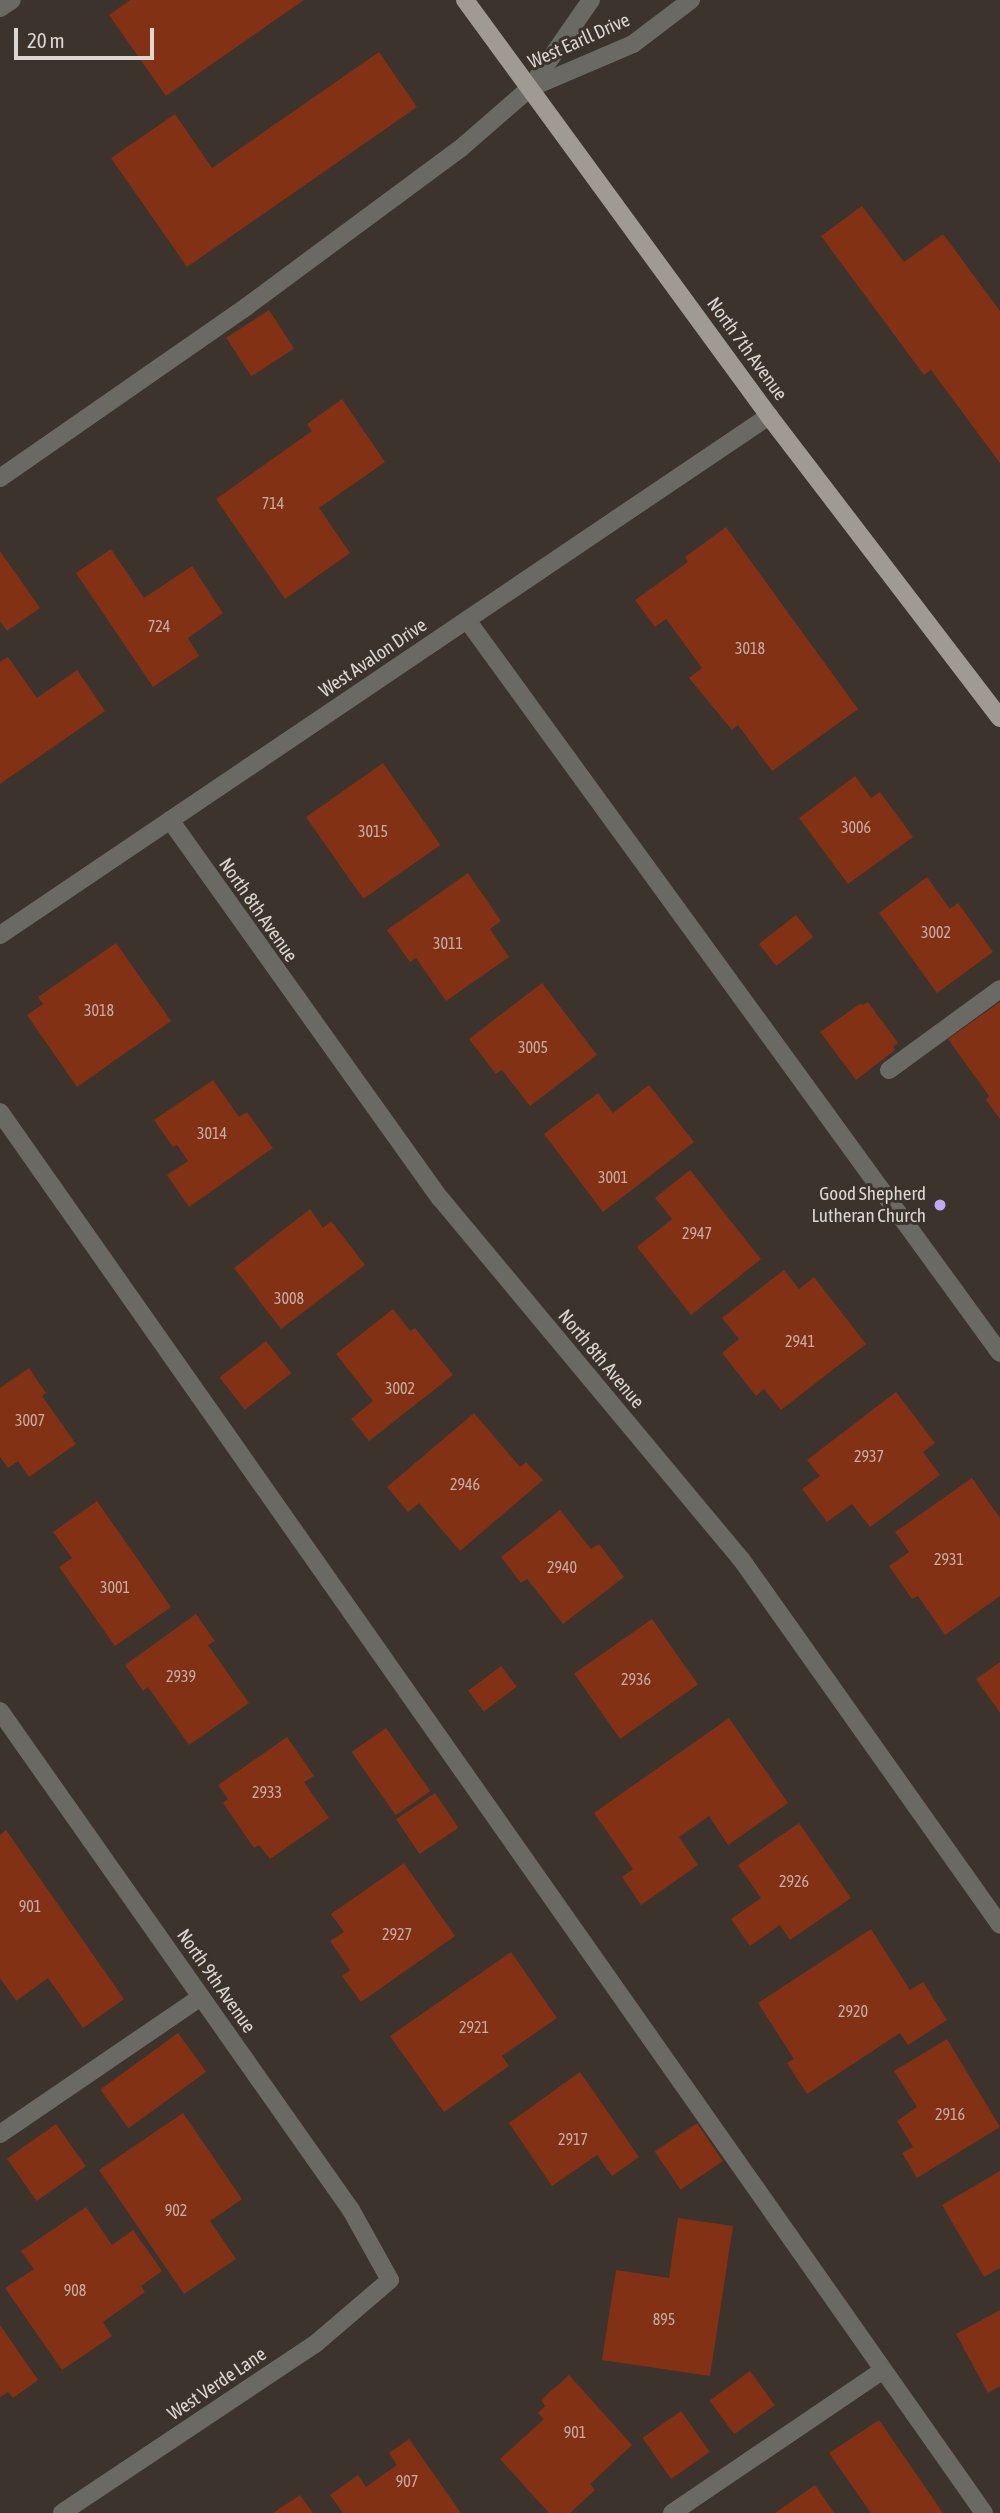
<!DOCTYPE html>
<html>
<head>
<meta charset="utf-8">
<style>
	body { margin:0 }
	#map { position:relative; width:1000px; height:2513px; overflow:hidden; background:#3b332c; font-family:"Asap Condensed",sans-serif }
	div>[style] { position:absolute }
	.building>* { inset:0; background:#833115; transform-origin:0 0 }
	.minor>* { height:18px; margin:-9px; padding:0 9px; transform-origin:9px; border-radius:9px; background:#6a6964 }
	.major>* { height:18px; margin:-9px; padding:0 9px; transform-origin:9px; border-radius:9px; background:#9f9b92 }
	.dots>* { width:19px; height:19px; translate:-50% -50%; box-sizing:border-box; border:4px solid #3b332c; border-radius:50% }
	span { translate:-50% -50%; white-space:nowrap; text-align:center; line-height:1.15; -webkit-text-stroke:6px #3b332c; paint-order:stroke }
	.number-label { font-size:16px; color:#c5ada2 }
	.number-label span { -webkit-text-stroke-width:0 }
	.street-label { font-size:19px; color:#dbd6d1 }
	.poi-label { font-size:19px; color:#dbd6d1 }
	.right { translate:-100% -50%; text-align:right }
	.scale { position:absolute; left:14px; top:28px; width:140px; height:32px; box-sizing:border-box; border:4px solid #dbd6d1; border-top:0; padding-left:9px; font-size:21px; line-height:24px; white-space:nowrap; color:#dbd6d1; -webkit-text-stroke:5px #3b332c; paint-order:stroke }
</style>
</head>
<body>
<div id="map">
	<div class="building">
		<i style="clip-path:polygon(130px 0,304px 0,166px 96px,109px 15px)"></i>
		<i style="clip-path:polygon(379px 52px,417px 107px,187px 267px,111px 158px,175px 114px,212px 168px)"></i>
		<i style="clip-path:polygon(862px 206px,904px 262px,943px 234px,1000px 311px,1000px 463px,931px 370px,924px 375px,821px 236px)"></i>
		<i style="left:269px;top:310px;width:46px;height:51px;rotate:57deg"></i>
		<i style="clip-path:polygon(342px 399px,385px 462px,319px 508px,350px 553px,285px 599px,216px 499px,312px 431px,307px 424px)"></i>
		<i style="clip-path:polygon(726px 527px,858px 709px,772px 771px,738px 725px,732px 730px,689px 678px,702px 668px,666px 619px,655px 627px,635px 600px,688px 562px,685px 557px)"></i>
		<i style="clip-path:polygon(111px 549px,144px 598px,192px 566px,223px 613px,188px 638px,199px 656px,153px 687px,76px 573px)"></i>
		<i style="clip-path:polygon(0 551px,40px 608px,7px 631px,0 621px)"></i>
		<i style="clip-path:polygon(8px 657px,37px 698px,77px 670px,105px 711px,0 784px,0 662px)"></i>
		<i style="left:383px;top:763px;width:100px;height:94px;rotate:55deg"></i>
		<i style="clip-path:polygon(855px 776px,871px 798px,880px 792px,913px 837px,848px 884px,799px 818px)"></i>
		<i style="clip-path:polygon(468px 873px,501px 921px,490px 929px,509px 957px,446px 1001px,416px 958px,410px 962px,387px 930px)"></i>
		<i style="clip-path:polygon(927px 877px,950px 909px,958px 903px,993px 952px,937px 993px,879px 913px)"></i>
		<i style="left:796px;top:915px;width:28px;height:47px;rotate:52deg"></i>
		<i style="clip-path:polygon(116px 943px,171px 1021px,77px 1087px,27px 1015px,43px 1004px,38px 997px)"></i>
		<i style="clip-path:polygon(542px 983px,597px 1055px,530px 1106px,502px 1070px,496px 1074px,469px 1039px)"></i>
		<i style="clip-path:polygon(868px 1002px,898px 1043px,893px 1047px,895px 1050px,856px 1080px,820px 1032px,861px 1003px,862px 1005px)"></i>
		<i style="clip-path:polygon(1000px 1002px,1000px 1119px,986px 1100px,989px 1096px,948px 1039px)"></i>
		<i style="clip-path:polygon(213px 1080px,239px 1117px,247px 1112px,273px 1148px,189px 1207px,167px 1175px,188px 1161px,177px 1145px,173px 1147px,154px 1120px)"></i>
		<i style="clip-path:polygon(649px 1085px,694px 1142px,603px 1212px,544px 1134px,598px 1093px,613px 1113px)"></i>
		<i style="clip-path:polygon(690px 1170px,761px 1259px,691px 1315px,637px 1247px,672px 1219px,655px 1198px)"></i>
		<i style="clip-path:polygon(310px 1209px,323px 1228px,331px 1221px,365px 1265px,281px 1329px,234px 1268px)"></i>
		<i style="clip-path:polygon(784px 1270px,799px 1289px,814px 1277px,866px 1344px,781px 1410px,764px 1389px,756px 1396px,722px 1353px,739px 1339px,722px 1318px)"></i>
		<i style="clip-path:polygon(393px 1309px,410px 1331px,415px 1328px,453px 1375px,369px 1441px,351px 1419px,373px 1401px,336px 1354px)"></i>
		<i style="left:266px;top:1341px;width:41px;height:59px;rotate:52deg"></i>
		<i style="clip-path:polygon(29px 1368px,46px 1393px,42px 1396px,76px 1444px,29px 1477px,18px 1461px,8px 1468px,0 1457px,0 1388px)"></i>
		<i style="clip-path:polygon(896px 1392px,935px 1443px,923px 1452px,940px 1475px,870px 1527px,852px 1504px,827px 1522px,802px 1489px,820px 1476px,807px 1460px)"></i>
		<i style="clip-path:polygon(474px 1413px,520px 1467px,526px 1462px,543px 1480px,460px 1551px,419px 1503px,408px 1512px,387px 1487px)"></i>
		<i style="clip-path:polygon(972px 1478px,1000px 1518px,1000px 1596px,945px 1635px,918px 1596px,912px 1599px,889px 1566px,909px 1552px,895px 1532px)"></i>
		<i style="clip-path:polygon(97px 1501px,171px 1607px,115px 1646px,59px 1567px,72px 1558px,53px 1532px)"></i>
		<i style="clip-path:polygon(560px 1510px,591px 1549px,599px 1544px,624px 1577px,563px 1624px,527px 1579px,521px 1583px,501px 1557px)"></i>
		<i style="clip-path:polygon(196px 1614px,215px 1641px,208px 1645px,249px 1703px,189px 1745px,148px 1687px,143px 1691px,125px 1665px)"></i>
		<i style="left:652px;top:1619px;width:80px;height:95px;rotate:55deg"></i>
		<i style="clip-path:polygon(1000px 1662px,1000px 1713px,976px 1679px)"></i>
		<i style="left:501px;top:1666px;width:26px;height:41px;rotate:53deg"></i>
		<i style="clip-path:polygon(729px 1718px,788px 1803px,728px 1845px,709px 1816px,679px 1837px,698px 1865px,641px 1905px,622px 1877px,633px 1869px,594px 1813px)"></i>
		<i style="left:386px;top:1728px;width:77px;height:42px;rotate:55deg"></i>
		<i style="clip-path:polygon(287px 1737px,314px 1776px,304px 1782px,329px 1818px,270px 1859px,259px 1845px,254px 1848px,223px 1803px,228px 1799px,218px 1785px)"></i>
		<i style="left:435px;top:1793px;width:42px;height:47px;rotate:56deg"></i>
		<i style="clip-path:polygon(799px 1823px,851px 1898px,790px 1940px,780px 1925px,750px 1946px,731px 1919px,761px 1898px,738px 1865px)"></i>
		<i style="clip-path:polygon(6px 1830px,124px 1999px,83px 2028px,48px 1978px,16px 2001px,0 1978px,0 1835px)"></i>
		<i style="clip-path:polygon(404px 1863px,455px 1936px,361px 2002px,342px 1976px,350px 1970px,330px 1941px,344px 1932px,331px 1914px)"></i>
		<i style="clip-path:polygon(871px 1929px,910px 1990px,923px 1982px,947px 2020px,908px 2045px,900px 2033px,807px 2094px,787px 2063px,794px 2059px,758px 2003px)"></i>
		<i style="clip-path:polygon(511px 1952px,557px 2018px,502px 2056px,509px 2066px,444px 2112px,390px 2036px)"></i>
		<i style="left:178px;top:2033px;width:48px;height:96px;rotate:54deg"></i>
		<i style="clip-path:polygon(947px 2039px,1000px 2127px,917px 2178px,902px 2153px,913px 2147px,897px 2121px,917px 2107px,894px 2071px)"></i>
		<i style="clip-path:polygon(580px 2072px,639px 2157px,612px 2176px,597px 2155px,552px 2186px,509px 2123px)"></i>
		<i style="clip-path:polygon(183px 2113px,242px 2199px,210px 2221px,236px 2259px,184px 2294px,99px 2170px)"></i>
		<i style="left:697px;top:2123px;width:46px;height:51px;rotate:56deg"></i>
		<i style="left:56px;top:2124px;width:52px;height:60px;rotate:55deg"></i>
		<i style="clip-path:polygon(1000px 2171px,1000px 2268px,984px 2277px,942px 2205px)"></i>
		<i style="clip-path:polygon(86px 2207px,112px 2245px,133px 2230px,162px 2271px,141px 2286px,145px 2292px,103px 2322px,112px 2336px,62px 2370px,5px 2288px,34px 2269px,21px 2251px)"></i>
		<i style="clip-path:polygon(678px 2218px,733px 2226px,710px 2376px,602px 2360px,616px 2270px,669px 2278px)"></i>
		<i style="clip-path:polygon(1000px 2310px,1000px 2386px,988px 2393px,956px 2334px)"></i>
		<i style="clip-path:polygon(0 2325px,38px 2380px,13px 2398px,8px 2392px,0 2397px)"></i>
		<i style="left:750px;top:2371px;width:42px;height:50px;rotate:54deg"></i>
		<i style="clip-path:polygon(569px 2375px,632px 2445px,590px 2484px,595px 2490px,570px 2513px,549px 2513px,500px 2459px,544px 2419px,538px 2413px,545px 2406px,541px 2400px)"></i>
		<i style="left:681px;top:2411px;width:50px;height:47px;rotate:55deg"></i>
		<i style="clip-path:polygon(879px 2420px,943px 2513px,871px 2513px,829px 2453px)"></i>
		<i style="clip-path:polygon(409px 2439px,461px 2513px,343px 2513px,330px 2495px,358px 2475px,366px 2487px,397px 2465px,389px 2453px)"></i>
		<i style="clip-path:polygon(815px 2485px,834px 2513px,775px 2513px)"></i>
		<i style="clip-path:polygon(300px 2495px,313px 2513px,273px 2513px)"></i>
	</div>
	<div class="minor">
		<i style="left:0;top:8px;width:14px;rotate:-34deg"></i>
		<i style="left:530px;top:88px;width:112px;rotate:-23.1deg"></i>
		<i style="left:633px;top:44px;width:73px;rotate:-37.2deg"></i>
		<i style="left:0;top:478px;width:300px;rotate:-34.8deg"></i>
		<i style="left:246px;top:307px;width:267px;rotate:-36.5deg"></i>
		<i style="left:461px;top:148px;width:91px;rotate:-41deg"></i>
		<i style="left:530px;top:88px;width:107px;rotate:-55.3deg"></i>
		<i style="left:467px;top:620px;width:906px;rotate:53.98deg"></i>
		<i style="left:170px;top:820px;width:465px;rotate:54.5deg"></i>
		<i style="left:440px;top:1198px;width:470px;rotate:50.2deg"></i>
		<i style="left:741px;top:1559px;width:448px;rotate:54.7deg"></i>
		<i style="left:0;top:935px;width:928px;rotate:-34.02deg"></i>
		<i style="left:889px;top:1070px;width:137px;rotate:-36.1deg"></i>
		<i style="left:0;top:1112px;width:1712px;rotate:54.92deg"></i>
		<i style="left:0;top:1711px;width:610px;rotate:54.88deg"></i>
		<i style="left:351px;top:2210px;width:80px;rotate:60.9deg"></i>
		<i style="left:390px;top:2280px;width:99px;rotate:139.5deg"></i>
		<i style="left:315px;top:2344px;width:304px;rotate:146.3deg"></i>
		<i style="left:0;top:2134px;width:243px;rotate:-34.3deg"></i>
		<i style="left:672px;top:2513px;width:254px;rotate:-34.1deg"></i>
	</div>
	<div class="major">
		<i style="left:465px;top:0;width:515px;rotate:53.84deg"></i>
		<i style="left:769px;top:416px;width:380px;rotate:52.6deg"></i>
	</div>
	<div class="dots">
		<i style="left:940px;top:1205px;background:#bda9f5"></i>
	</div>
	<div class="number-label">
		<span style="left:273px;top:503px">714</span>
		<span style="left:159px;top:626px">724</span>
		<span style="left:750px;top:648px">3018</span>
		<span style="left:856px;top:827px">3006</span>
		<span style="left:373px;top:831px">3015</span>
		<span style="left:936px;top:932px">3002</span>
		<span style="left:448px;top:943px">3011</span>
		<span style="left:99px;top:1010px">3018</span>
		<span style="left:533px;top:1047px">3005</span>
		<span style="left:212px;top:1133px">3014</span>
		<span style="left:613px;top:1177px">3001</span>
		<span style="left:697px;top:1233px">2947</span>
		<span style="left:289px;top:1298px">3008</span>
		<span style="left:800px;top:1341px">2941</span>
		<span style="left:400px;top:1388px">3002</span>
		<span style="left:30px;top:1420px">3007</span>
		<span style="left:869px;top:1456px">2937</span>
		<span style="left:465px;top:1484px">2946</span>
		<span style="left:949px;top:1559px">2931</span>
		<span style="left:562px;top:1567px">2940</span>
		<span style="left:115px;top:1587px">3001</span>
		<span style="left:181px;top:1676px">2939</span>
		<span style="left:636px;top:1679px">2936</span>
		<span style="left:267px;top:1792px">2933</span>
		<span style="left:794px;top:1881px">2926</span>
		<span style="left:30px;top:1906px">901</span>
		<span style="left:397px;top:1934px">2927</span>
		<span style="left:853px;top:2011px">2920</span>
		<span style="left:474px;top:2027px">2921</span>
		<span style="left:950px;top:2114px">2916</span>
		<span style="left:573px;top:2139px">2917</span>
		<span style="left:176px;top:2210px">902</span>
		<span style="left:75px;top:2290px">908</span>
		<span style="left:664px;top:2319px">895</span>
		<span style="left:575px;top:2432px">901</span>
		<span style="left:407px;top:2481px">907</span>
	</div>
	<div class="street-label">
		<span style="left:579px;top:41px;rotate:-24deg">West Earll Drive</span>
		<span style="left:747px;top:349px;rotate:54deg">North 7th Avenue</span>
		<span style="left:373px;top:658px;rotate:-34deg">West Avalon Drive</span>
		<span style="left:258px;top:910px;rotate:55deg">North 8th Avenue</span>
		<span style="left:601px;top:1359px;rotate:50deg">North 8th Avenue</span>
		<span style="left:216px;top:1981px;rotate:55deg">North 9th Avenue</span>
		<span style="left:217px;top:2384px;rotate:-34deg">West Verde Lane</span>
	</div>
	<div class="poi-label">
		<span class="right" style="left:926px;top:1205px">Good Shepherd<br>Lutheran Church</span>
	</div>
	<div class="scale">20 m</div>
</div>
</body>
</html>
